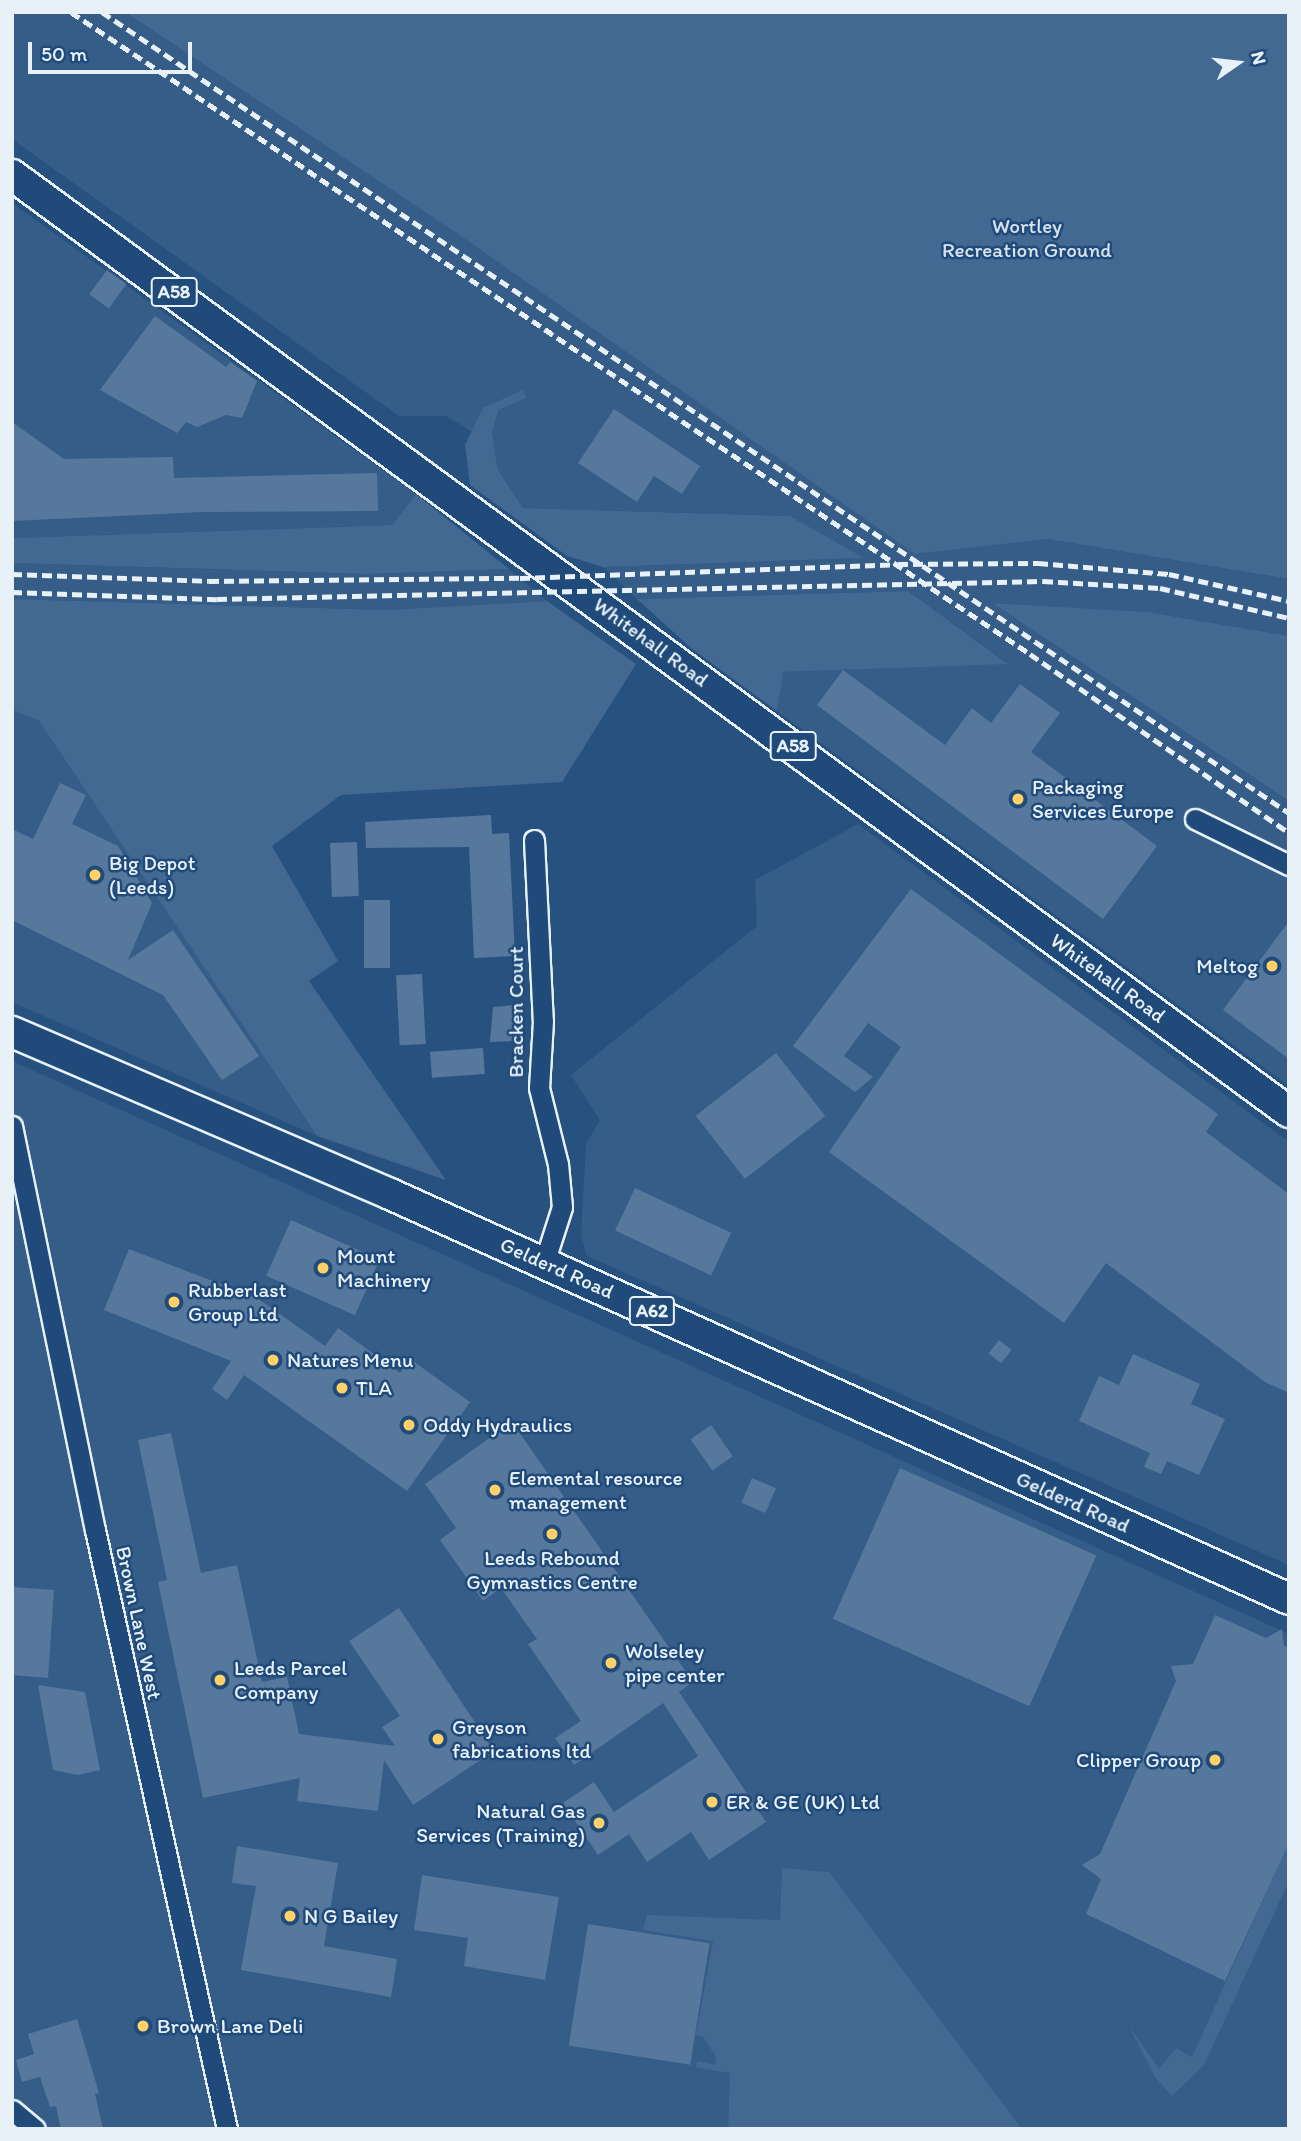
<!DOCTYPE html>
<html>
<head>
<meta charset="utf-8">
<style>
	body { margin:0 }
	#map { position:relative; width:1301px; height:2141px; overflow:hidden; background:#27517f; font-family:Itim,sans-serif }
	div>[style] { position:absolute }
	.built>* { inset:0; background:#355d88 }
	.green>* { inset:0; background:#436891 }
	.building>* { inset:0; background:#57789d; transform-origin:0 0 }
	.roads { filter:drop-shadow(2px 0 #e8f1f8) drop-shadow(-2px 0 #e8f1f8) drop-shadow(0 2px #e8f1f8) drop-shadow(0 -2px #e8f1f8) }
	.minor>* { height:19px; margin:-9.5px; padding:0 9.5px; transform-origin:9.5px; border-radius:9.5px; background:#1f4a7a }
	.primary>* { height:30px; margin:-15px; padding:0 15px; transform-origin:15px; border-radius:15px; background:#1f4a7a }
	.rail>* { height:5px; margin-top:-2.5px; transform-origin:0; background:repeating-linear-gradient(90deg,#e8f1f8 0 10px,transparent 0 15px) }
	.dots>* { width:19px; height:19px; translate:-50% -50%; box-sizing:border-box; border:4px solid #1f4a7a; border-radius:50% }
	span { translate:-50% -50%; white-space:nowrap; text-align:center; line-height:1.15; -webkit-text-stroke:5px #1f4a7a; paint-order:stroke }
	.shield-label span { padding:2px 5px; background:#1f4a7a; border:2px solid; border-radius:5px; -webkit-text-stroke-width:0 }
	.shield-label { font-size:19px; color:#e8f1f8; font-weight:700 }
	.park-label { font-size:21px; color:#d8e3ee }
	.street-label { font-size:21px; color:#e8f1f8 }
	.poi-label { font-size:21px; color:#e8f1f8 }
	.left { translate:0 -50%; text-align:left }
	.right { translate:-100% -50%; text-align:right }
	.frame { position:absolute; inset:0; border:14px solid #e8f1f8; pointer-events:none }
	.north { position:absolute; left:1203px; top:28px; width:70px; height:70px; -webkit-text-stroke:5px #1f4a7a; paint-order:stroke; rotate:76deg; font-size:19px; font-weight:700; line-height:28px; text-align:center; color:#e8f1f8 }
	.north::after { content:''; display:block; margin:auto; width:24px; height:32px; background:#e8f1f8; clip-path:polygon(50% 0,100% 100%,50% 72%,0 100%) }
	.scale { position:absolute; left:28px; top:42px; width:164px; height:32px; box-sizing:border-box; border:4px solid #e8f1f8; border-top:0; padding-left:9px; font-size:21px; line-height:24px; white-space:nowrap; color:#e8f1f8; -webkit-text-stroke:5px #1f4a7a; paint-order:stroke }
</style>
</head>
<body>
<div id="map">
	<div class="built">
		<i style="clip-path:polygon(12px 12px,125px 12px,471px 243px,1047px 539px,1289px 579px,1289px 636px,1148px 612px,995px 603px,1289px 801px,1289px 1086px,777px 711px,782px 672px,1007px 663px,908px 591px,637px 599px,603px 567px,863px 558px,790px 516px,523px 508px,498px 470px,492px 432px,499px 410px,526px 398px,483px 408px,474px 433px,446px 416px,399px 416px,12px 139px)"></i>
		<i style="clip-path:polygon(12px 203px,416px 494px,392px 525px,12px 538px)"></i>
		<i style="clip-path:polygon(12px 563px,367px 574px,509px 569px,547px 601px,386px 610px,12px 599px)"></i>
		<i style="clip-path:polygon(12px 710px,39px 721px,317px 1136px,12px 1002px)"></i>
		<i style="clip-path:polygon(858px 824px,1289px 1142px,1289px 1565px,587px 1256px,581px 1235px,586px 1144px,600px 1120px,571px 1075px,757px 926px,755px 880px)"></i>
		<i style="clip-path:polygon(12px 1061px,1289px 1634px,1289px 2129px,12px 2129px)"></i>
	</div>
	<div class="green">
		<i style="clip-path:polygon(125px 12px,1289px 12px,1289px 579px,1047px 539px,915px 554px,471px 243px)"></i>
		<i style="clip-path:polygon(523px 390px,526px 398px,499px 410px,492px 432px,498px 470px,523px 508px,790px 516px,864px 558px,603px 567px,567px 556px,470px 485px,465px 445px,483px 408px)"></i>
		<i style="clip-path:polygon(416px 494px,509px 569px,367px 574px,12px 563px,12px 538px,392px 525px)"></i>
		<i style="clip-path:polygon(908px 591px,1008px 664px,783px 672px,777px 711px,691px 648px,637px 599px)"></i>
		<i style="clip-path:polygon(12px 599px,386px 610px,547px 601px,636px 664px,562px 782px,341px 795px,272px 846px,338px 961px,309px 981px,446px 1180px,317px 1136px,39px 721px,12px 710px)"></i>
		<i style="clip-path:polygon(993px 603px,1148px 612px,1289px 636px,1289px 801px)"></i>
		<i style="clip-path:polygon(1289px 1842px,1289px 1881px,1283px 1894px,1204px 2065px,1172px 2096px,1155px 2077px,1129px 2026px,1159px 2069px,1176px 2048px,1192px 2057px)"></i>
		<i style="clip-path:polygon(782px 1868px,829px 1872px,1022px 2129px,728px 2129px,730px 2073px,696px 2067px,697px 2061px,715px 2065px,716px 2057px,703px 2037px,696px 2035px,713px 1941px,643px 1930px,647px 1915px,780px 1920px)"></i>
	</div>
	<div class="building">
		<i style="left:107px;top:270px;width:24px;height:30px;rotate:36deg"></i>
		<i style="clip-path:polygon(155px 316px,226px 367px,230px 362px,257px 381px,242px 418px,226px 415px,197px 427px,186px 422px,177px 433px,100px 390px)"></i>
		<i style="clip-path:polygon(614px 409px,700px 466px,682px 494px,654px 476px,637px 502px,578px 463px)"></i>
		<i style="clip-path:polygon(12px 422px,64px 459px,173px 457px,174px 478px,377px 473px,378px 511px,203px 512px,12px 521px)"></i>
		<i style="clip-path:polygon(843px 670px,945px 745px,972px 708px,991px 723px,1020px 684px,1060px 713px,1031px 752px,1157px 846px,1103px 919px,817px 705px)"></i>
		<i style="clip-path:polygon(60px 783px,86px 795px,72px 824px,118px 846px,152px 903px,128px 960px,173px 930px,259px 1056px,222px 1080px,163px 995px,12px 920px,12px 829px,33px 839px)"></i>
		<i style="clip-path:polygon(491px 815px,492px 834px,509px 833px,515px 956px,474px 958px,469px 847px,366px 848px,365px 822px)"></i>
		<i style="left:357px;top:842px;width:54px;height:27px;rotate:88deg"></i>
		<i style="clip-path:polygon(911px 889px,1218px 1114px,1206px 1132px,1289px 1194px,1289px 1393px,1265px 1382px,1106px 1263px,1064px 1323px,829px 1152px,901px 1047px,868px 1023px,844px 1056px,873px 1077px,855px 1092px,793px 1046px)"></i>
		<i style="left:364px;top:900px;width:26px;height:68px"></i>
		<i style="clip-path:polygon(1289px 921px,1289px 1059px,1223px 1010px)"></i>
		<i style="left:422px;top:974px;width:70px;height:26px;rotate:87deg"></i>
		<i style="clip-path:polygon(514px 1005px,515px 1041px,490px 1042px,493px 1007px)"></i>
		<i style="left:483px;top:1048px;width:26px;height:53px;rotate:86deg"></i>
		<i style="left:776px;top:1053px;width:80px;height:102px;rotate:52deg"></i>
		<i style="left:635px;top:1188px;width:106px;height:47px;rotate:25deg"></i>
		<i style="left:291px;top:1220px;width:97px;height:61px;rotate:24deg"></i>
		<i style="clip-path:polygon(129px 1249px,257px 1298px,325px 1346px,338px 1328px,400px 1373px,410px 1359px,470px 1402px,407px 1491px,244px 1375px,227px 1400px,212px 1389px,231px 1361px,104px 1310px)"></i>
		<i style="left:999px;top:1340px;width:16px;height:17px;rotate:38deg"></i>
		<i style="clip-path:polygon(1133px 1354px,1200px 1384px,1191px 1404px,1225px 1419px,1199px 1475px,1167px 1461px,1161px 1474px,1144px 1467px,1150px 1453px,1079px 1421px,1099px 1376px,1119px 1385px)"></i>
		<i style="clip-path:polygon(512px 1422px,693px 1682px,679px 1692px,766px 1822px,709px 1860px,691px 1832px,647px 1862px,629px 1834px,598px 1855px,563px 1803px,594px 1782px,614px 1812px,698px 1756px,663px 1703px,574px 1765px,555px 1738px,581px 1721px,528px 1644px,537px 1639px,501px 1588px,483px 1601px,440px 1540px,456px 1528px,425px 1484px)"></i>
		<i style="left:711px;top:1425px;width:38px;height:25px;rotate:55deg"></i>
		<i style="clip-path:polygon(171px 1433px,201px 1573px,237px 1565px,262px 1682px,287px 1677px,299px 1734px,395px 1746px,382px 1727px,400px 1716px,349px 1641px,399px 1608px,494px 1751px,413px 1805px,384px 1760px,378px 1811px,297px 1801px,300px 1778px,203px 1798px,158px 1582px,167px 1580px,138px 1440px)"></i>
		<i style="left:900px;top:1468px;width:215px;height:165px;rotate:24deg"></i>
		<i style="left:752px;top:1478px;width:26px;height:27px;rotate:23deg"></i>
		<i style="clip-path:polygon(12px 1587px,54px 1590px,48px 1678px,12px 1675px)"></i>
		<i style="clip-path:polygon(1215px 1615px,1266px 1638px,1282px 1629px,1284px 1646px,1289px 1648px,1289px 1843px,1225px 1981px,1086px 1914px,1101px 1879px,1082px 1865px,1100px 1854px,1176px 1681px,1171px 1666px,1193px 1664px)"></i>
		<i style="clip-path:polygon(38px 1685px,85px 1692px,100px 1770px,78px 1775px,53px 1770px)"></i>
		<i style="clip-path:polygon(237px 1846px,338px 1863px,324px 1946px,397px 1959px,391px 1997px,241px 1970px,256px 1886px,232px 1883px)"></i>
		<i style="clip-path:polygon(422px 1875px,559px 1897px,545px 1980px,464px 1966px,468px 1938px,414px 1930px)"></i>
		<i style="left:588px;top:1924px;width:123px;height:123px;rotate:9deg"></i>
		<i style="clip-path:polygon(77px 2019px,99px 2093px,95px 2094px,103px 2129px,61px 2129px,56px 2106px,50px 2107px,40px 2077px,22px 2082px,16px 2060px,34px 2054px,28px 2034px)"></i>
	</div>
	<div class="roads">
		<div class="minor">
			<i style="left:1195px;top:819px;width:105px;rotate:26.1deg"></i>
			<i style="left:534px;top:840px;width:181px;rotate:87.2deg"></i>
			<i style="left:543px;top:1021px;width:67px;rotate:93.4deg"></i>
			<i style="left:539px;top:1088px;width:78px;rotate:76deg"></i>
			<i style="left:558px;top:1164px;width:43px;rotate:84.7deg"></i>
			<i style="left:562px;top:1207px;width:59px;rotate:107.8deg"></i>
			<i style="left:12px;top:1126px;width:412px;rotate:78.4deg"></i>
			<i style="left:95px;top:1530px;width:613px;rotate:77.57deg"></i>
			<i style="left:12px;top:2110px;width:30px;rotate:40deg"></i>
		</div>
		<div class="primary">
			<i style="left:12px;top:175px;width:1584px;rotate:36.27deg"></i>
			<i style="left:12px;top:1032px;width:411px;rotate:23.2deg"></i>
			<i style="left:390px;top:1194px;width:986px;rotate:24.25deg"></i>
		</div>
	</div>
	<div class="rail">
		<i style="left:71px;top:12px;width:1154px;rotate:33.8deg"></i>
		<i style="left:1030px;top:654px;width:315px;rotate:34.6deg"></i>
		<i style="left:102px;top:12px;width:1432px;rotate:34.01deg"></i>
		<i style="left:12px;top:574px;width:197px;rotate:2deg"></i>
		<i style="left:209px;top:581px;width:311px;rotate:-0.6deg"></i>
		<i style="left:520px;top:578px;width:378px;rotate:-2.1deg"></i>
		<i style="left:898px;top:564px;width:140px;rotate:-0.4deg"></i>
		<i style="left:1038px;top:563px;width:131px;rotate:4.8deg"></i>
		<i style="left:1169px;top:574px;width:123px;rotate:12.7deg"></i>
		<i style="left:12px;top:592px;width:205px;rotate:2deg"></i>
		<i style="left:217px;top:599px;width:826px;rotate:-1.25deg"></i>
		<i style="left:1043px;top:581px;width:117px;rotate:3.4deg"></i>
		<i style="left:1160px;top:588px;width:132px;rotate:13.1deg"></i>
	</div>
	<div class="dots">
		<i style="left:1018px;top:799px;background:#ffd166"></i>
		<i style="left:95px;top:875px;background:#ffd166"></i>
		<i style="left:1272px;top:966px;background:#ffd166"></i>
		<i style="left:323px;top:1268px;background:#ffd166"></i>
		<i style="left:174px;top:1302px;background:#ffd166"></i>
		<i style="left:273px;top:1360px;background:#ffd166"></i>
		<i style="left:342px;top:1388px;background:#ffd166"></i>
		<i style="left:409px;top:1425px;background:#ffd166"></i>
		<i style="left:495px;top:1490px;background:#ffd166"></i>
		<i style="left:552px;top:1534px;background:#ffd166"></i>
		<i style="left:611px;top:1663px;background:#ffd166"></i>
		<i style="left:220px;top:1680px;background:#ffd166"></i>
		<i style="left:438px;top:1739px;background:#ffd166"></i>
		<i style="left:1215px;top:1760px;background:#ffd166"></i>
		<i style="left:712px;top:1802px;background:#ffd166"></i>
		<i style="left:599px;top:1823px;background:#ffd166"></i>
		<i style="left:290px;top:1916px;background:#ffd166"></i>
		<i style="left:143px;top:2026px;background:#ffd166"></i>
	</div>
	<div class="shield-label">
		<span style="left:174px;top:292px">A58</span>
		<span style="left:793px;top:746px">A58</span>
		<span style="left:652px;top:1311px">A62</span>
	</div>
	<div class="park-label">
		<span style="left:1027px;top:238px">Wortley<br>Recreation Ground</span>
	</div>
	<div class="street-label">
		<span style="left:651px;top:642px;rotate:36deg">Whitehall Road</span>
		<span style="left:1108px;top:978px;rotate:36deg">Whitehall Road</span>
		<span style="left:516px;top:1012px;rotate:-90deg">Bracken Court</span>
		<span style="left:557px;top:1268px;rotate:24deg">Gelderd Road</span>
		<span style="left:1073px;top:1502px;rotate:24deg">Gelderd Road</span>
		<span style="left:139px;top:1623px;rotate:78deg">Brown Lane West</span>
	</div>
	<div class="poi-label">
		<span class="left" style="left:1032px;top:799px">Packaging<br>Services Europe</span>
		<span class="left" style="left:109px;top:875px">Big Depot<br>(Leeds)</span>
		<span class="right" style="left:1258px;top:966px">Meltog</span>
		<span class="left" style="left:337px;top:1268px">Mount<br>Machinery</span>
		<span class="left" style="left:188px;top:1302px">Rubberlast<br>Group Ltd</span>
		<span class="left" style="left:287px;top:1360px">Natures Menu</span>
		<span class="left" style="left:356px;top:1388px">TLA</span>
		<span class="left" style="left:423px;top:1425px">Oddy Hydraulics</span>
		<span class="left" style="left:509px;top:1490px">Elemental resource<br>management</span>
		<span style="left:552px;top:1570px">Leeds Rebound<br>Gymnastics Centre</span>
		<span class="left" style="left:625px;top:1663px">Wolseley<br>pipe center</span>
		<span class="left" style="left:234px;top:1680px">Leeds Parcel<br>Company</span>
		<span class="left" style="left:452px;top:1739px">Greyson<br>fabrications ltd</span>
		<span class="right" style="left:1201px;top:1760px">Clipper Group</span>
		<span class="left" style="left:726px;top:1802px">ER &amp; GE (UK) Ltd</span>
		<span class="right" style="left:585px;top:1823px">Natural Gas<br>Services (Training)</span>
		<span class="left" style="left:304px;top:1916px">N G Bailey</span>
		<span class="left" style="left:157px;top:2026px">Brown Lane Deli</span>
	</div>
	<div class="frame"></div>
	<div class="north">N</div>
	<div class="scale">50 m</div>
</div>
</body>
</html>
